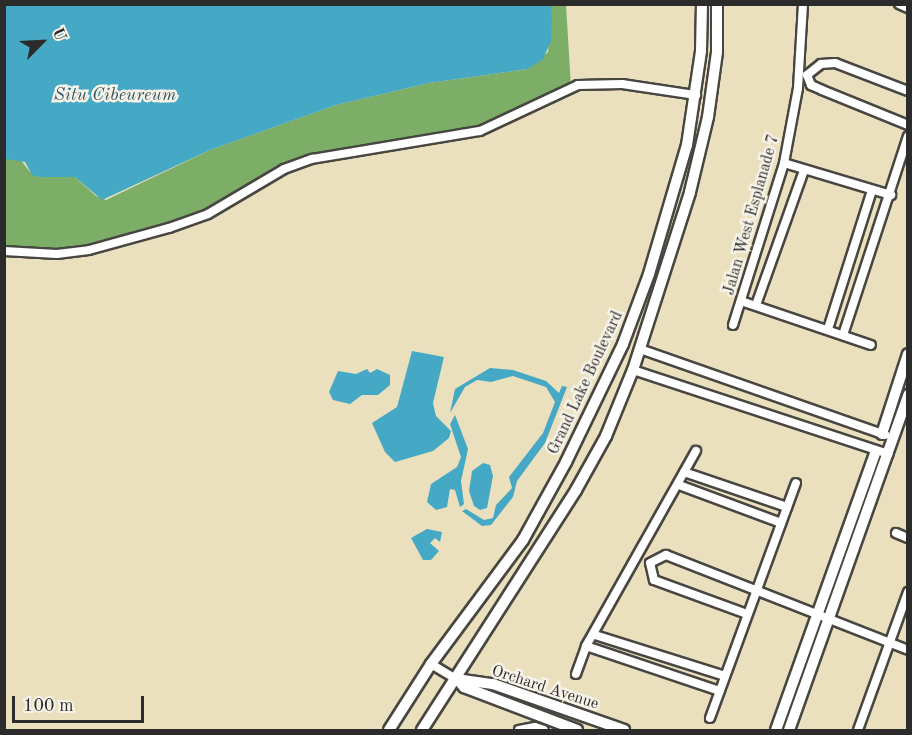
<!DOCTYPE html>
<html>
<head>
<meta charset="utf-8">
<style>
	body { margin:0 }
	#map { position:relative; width:912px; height:735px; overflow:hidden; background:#ebe0be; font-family:"Old Standard TT",serif }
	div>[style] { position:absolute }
	.forest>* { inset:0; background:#7cae68 }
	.water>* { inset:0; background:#45a8c4 }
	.roads { filter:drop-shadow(2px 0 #484641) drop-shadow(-2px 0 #484641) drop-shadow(0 2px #484641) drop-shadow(0 -2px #484641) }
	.street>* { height:8px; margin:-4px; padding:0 4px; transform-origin:4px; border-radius:4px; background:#fff }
	.secondary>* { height:10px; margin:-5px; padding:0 5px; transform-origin:5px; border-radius:5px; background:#fff }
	span { translate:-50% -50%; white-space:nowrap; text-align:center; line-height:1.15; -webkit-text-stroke:5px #f7f3e8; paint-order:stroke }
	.street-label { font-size:16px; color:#2b2b2b }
	.water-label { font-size:18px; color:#345761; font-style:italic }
	.frame { position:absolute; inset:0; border:6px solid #2b2b2b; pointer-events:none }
	.north { position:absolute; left:12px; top:12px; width:60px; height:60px; -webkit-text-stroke:4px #f7f3e8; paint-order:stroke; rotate:66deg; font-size:16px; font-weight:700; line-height:24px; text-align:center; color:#2b2b2b }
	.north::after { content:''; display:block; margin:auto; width:21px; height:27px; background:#2b2b2b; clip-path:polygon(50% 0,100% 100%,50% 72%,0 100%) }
	.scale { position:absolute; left:12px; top:696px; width:132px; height:27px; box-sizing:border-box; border:3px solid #2b2b2b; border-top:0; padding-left:8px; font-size:18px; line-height:21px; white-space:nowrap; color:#2b2b2b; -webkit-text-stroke:4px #f7f3e8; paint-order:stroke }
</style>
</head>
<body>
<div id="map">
	<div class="forest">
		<i style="clip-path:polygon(552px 5px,566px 5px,571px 87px,480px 131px,343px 151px,283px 169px,208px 214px,89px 250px,5px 251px,5px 159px,20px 159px,30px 172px,75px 177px,96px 196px,106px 200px,210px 150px,336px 105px,429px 83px,528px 69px,548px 52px)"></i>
	</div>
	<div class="water">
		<i style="clip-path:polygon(5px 4px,552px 5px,551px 41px,543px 59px,528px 69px,429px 83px,336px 105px,210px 150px,102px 200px,75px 177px,39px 177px,32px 175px,25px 162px,5px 159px)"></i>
		<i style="clip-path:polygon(412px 351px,444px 357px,433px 403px,436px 416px,451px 431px,449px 438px,433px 451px,395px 462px,385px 452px,372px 423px,397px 407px)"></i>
		<i style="clip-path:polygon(490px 368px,513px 370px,546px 381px,559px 393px,562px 386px,567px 387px,545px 443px,517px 481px,513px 497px,491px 525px,482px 526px,462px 511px,466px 509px,484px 520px,493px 518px,496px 505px,512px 488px,509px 477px,543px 433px,555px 402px,546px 387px,513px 376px,491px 382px,477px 380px,465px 387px,450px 413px,455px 389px)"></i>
		<i style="clip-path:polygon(367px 369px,370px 373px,377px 369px,390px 375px,390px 385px,378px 395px,362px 395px,350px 404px,333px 400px,329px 392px,338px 371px,356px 374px)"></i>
		<i style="clip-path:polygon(455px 415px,468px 449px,461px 481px,464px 504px,460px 507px,455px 490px,450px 489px,447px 507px,436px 510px,427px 502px,431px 484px,457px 467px,461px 457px,450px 424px)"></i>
		<i style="clip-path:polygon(483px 463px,490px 465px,493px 476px,487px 508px,480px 510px,474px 506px,469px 491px,472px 471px)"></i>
		<i style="clip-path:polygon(427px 529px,442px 532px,440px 542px,435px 538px,430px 543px,439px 551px,431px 560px,423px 560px,411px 538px)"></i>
	</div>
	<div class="roads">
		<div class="street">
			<i style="left:899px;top:4px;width:10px;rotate:24deg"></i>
			<i style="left:908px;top:91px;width:78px;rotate:-159deg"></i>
			<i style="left:835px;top:63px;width:14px;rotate:176deg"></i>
			<i style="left:821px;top:64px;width:18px;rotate:142deg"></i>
			<i style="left:807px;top:75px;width:11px;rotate:68deg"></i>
			<i style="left:811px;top:85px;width:12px;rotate:24deg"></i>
			<i style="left:822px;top:90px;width:93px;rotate:22.1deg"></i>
			<i style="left:784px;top:163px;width:112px;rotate:16.7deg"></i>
			<i style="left:4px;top:251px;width:53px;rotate:3.2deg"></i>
			<i style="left:57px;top:254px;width:32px;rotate:-7deg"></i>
			<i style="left:89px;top:250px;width:83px;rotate:-15.4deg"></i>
			<i style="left:169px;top:228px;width:41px;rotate:-19.7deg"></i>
			<i style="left:208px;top:214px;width:88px;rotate:-30.6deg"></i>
			<i style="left:284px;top:169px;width:30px;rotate:-20deg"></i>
			<i style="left:312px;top:159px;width:170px;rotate:-9.5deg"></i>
			<i style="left:480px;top:131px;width:108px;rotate:-25.1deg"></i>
			<i style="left:578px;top:85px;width:44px;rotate:-1.3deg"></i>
			<i style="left:622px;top:84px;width:75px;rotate:8.5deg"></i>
			<i style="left:741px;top:301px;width:137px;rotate:18.7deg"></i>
			<i style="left:756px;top:305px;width:143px;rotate:-70.4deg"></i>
			<i style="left:733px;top:325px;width:170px;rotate:-72.5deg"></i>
			<i style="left:784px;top:163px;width:76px;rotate:-79.4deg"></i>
			<i style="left:798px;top:88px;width:84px;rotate:-86.6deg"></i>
			<i style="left:828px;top:329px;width:146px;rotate:-72.4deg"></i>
			<i style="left:843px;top:335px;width:209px;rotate:-71.9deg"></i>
			<i style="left:640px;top:349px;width:260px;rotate:19.3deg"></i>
			<i style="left:633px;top:370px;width:269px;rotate:18.2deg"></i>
			<i style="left:684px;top:472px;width:109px;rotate:18.8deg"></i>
			<i style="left:679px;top:485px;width:109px;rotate:20.4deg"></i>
			<i style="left:896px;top:533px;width:13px;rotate:23deg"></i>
			<i style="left:747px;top:614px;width:99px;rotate:-159.9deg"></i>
			<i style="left:654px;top:580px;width:17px;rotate:-103deg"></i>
			<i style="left:650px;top:563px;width:18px;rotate:-27deg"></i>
			<i style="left:666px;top:555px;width:260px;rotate:21.4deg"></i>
			<i style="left:595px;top:635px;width:136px;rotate:17.5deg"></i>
			<i style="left:586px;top:646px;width:141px;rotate:18.6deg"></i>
			<i style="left:431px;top:664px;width:29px;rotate:31deg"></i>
			<i style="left:576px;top:674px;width:30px;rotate:-70deg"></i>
			<i style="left:586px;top:646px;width:224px;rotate:-60.6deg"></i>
			<i style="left:710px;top:718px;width:250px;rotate:-69.9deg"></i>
			<i style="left:519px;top:730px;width:16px;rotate:-11deg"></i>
			<i style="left:535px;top:727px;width:9px;rotate:18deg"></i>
			<i style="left:858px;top:730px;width:147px;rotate:-70.1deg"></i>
		</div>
		<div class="secondary">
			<i style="left:882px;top:434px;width:84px;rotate:-72deg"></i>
			<i style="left:456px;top:679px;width:37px;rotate:8deg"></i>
			<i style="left:493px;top:684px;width:139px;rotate:19.3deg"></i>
			<i style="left:457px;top:679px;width:11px;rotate:49deg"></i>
			<i style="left:464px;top:687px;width:121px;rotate:20.8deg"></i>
			<i style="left:389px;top:730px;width:78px;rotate:-57.5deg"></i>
			<i style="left:431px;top:664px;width:154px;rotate:-53.4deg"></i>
			<i style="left:523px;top:540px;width:89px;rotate:-61.1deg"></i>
			<i style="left:566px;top:462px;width:131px;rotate:-64.2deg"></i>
			<i style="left:623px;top:344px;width:75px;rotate:-69.6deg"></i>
			<i style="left:649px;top:274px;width:134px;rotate:-73.6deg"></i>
			<i style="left:687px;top:145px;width:95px;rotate:-81.5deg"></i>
			<i style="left:701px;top:51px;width:47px;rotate:-88.8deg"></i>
			<i style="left:422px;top:730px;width:285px;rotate:-57.3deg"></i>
			<i style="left:576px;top:490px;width:62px;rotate:-60.9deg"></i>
			<i style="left:606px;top:436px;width:71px;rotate:-67.8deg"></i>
			<i style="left:633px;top:370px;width:187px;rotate:-72.2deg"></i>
			<i style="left:690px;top:192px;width:77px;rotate:-76.5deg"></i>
			<i style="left:708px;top:117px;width:66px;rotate:-82.1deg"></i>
			<i style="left:717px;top:52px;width:48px;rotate:-90deg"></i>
			<i style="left:776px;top:730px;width:296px;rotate:-70.3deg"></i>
			<i style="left:789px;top:730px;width:356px;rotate:-70.4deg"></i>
		</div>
	</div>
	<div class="street-label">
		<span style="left:752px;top:215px;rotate:-74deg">Jalan West Esplanade 7</span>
		<span style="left:586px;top:383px;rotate:-65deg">Grand Lake Boulevard</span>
		<span style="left:545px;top:688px;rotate:18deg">Orchard Avenue</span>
	</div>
	<div class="water-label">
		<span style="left:115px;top:95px">Situ Cibeureum</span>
	</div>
	<div class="frame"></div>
	<div class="north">U</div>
	<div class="scale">100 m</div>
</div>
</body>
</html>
